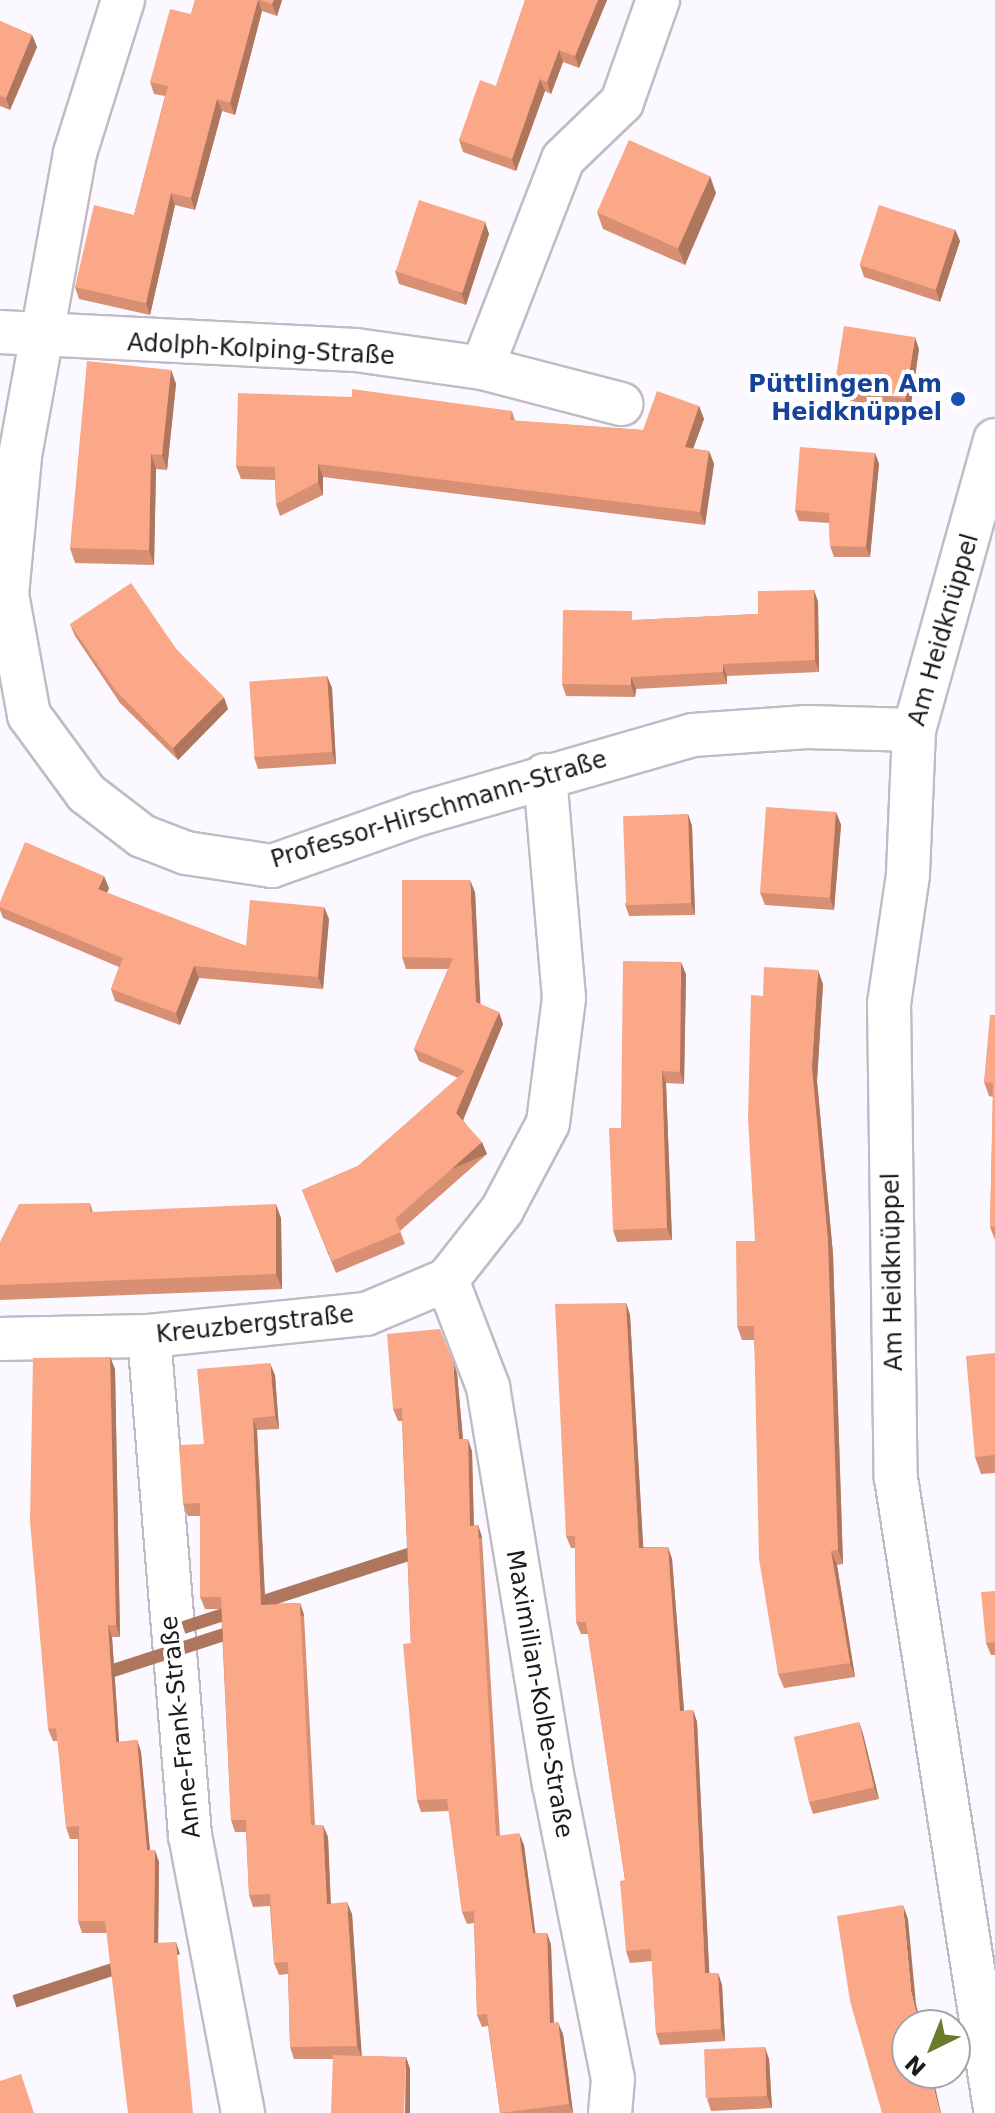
<!DOCTYPE html>
<html>
<head>
<meta charset="utf-8">
<style>
	body { margin:0 }
	#map { position:relative; width:995px; height:2113px; overflow:hidden; background:#fbf9ff; font-family:"DejaVu Sans",sans-serif }
	div>[style] { position:absolute }
	.roads { filter:drop-shadow(2px 0 #c0bbc5) drop-shadow(-2px 0 #c0bbc5) drop-shadow(0 2px #c0bbc5) drop-shadow(0 -2px #c0bbc5) }
	.street>* { height:42px; margin:-21px; padding:0 21px; transform-origin:21px; border-radius:21px; background:#fff }
	.wall>* { inset:0; background:#d79074 }
	.shaded-wall>* { inset:0; background:#af765e; transform-origin:0 0 }
	.building>* { inset:0; background:#faa887; transform-origin:0 0 }
	.dots>* { width:22px; height:22px; translate:-50% -50%; box-sizing:border-box; border:4px solid #fff; border-radius:50% }
	span { translate:-50% -50%; white-space:nowrap; text-align:center; line-height:1.15; -webkit-text-stroke:8px #fff; paint-order:stroke }
	.street-label { font-size:24px; color:#1b1a1d }
	.transit-label { font-size:24px; color:#164399; font-weight:700 }
	.right { translate:-100% -50%; text-align:right }
	.north { position:absolute; left:891px; top:2009px; width:80px; height:80px; box-sizing:border-box; background:#fff; border:2px solid #a4a3a5; border-radius:50%; rotate:223deg; font-size:22px; font-weight:700; line-height:32px; text-align:center; color:#1b1a1d }
	.north::after { content:''; display:block; margin:auto; width:28px; height:36px; background:#6a7b2a; clip-path:polygon(50% 0,100% 100%,50% 72%,0 100%) }
</style>
</head>
<body>
<div id="map">
	<div class="roads">
		<div class="street">
			<i style="left:123px;top:0;width:160px;rotate:107.4deg"></i>
			<i style="left:75px;top:153px;width:309px;rotate:100.3deg"></i>
			<i style="left:20px;top:457px;width:138px;rotate:95.4deg"></i>
			<i style="left:7px;top:594px;width:123px;rotate:79.7deg"></i>
			<i style="left:29px;top:715px;width:97px;rotate:53.8deg"></i>
			<i style="left:86px;top:793px;width:71px;rotate:37.5deg"></i>
			<i style="left:142px;top:836px;width:47px;rotate:21.1deg"></i>
			<i style="left:186px;top:853px;width:87px;rotate:8.6deg"></i>
			<i style="left:272px;top:866px;width:156px;rotate:-19.5deg"></i>
			<i style="left:419px;top:814px;width:285px;rotate:-16.1deg"></i>
			<i style="left:693px;top:735px;width:114px;rotate:-4deg"></i>
			<i style="left:807px;top:727px;width:107px;rotate:1.6deg"></i>
			<i style="left:0;top:332px;width:356px;rotate:2.9deg"></i>
			<i style="left:356px;top:350px;width:127px;rotate:8.1deg"></i>
			<i style="left:482px;top:368px;width:144px;rotate:14.5deg"></i>
			<i style="left:482px;top:368px;width:224px;rotate:-68.8deg"></i>
			<i style="left:563px;top:159px;width:82px;rotate:-44deg"></i>
			<i style="left:622px;top:102px;width:108px;rotate:-70.6deg"></i>
			<i style="left:995px;top:440px;width:301px;rotate:105.6deg"></i>
			<i style="left:914px;top:730px;width:145px;rotate:92.4deg"></i>
			<i style="left:908px;top:875px;width:129px;rotate:98.4deg"></i>
			<i style="left:889px;top:1003px;width:475px;rotate:89.2deg"></i>
			<i style="left:896px;top:1478px;width:639px;rotate:81.08deg"></i>
			<i style="left:447px;top:1280px;width:115px;rotate:69deg"></i>
			<i style="left:488px;top:1387px;width:402px;rotate:80.6deg"></i>
			<i style="left:554px;top:1784px;width:301px;rotate:78.7deg"></i>
			<i style="left:613px;top:2079px;width:34px;rotate:95deg"></i>
			<i style="left:149px;top:1336px;width:501px;rotate:85.3deg"></i>
			<i style="left:190px;top:1835px;width:283px;rotate:79.2deg"></i>
			<i style="left:0;top:1339px;width:149px;rotate:-1.2deg"></i>
			<i style="left:149px;top:1336px;width:218px;rotate:-5.8deg"></i>
			<i style="left:366px;top:1314px;width:88px;rotate:-22.8deg"></i>
			<i style="left:447px;top:1280px;width:89px;rotate:-51.8deg"></i>
			<i style="left:502px;top:1210px;width:98px;rotate:-62.1deg"></i>
			<i style="left:548px;top:1123px;width:126px;rotate:-82.7deg"></i>
			<i style="left:564px;top:998px;width:224px;rotate:-94.9deg"></i>
		</div>
	</div>
	<div class="wall">
		<i style="clip-path:polygon(195px 0,282px 0,277px 16px,262px 11px,235px 115px,222px 111px,195px 210px,175px 205px,150px 315px,79px 299px,75px 287px,134px 215px,165px 96px,154px 94px,150px 82px,191px 14px)"></i>
		<i style="clip-path:polygon(525px 0,607px 0,579px 68px,563px 62px,551px 94px,545px 91px,516px 171px,463px 152px,459px 140px,496px 86px)"></i>
		<i style="clip-path:polygon(0 21px,32px 35px,37px 47px,10px 110px,0 106px)"></i>
		<i style="clip-path:polygon(716px 193px,685px 265px,603px 229px,597px 212px)"></i>
		<i style="clip-path:polygon(485px 222px,489px 234px,466px 305px,399px 284px,395px 271px)"></i>
		<i style="clip-path:polygon(960px 241px,940px 302px,864px 277px,860px 265px)"></i>
		<i style="clip-path:polygon(919px 349px,910px 411px,839px 399px,835px 387px)"></i>
		<i style="clip-path:polygon(171px 370px,176px 384px,167px 470px,156px 469px,154px 565px,75px 563px,70px 548px)"></i>
		<i style="clip-path:polygon(699px 406px,704px 419px,693px 449px,709px 451px,714px 464px,705px 525px,323px 477px,323px 495px,280px 516px,276px 504px,275px 480px,241px 479px,236px 466px,512px 411px,515px 421px,643px 430px)"></i>
		<i style="clip-path:polygon(875px 453px,879px 464px,870px 557px,834px 557px,830px 546px,829px 523px,799px 521px,795px 510px)"></i>
		<i style="clip-path:polygon(814px 590px,818px 602px,819px 672px,727px 676px,727px 684px,636px 689px,635px 697px,566px 696px,562px 684px,635px 620px,758px 614px)"></i>
		<i style="clip-path:polygon(70px 624px,177px 650px,228px 709px,178px 760px,120px 703px,75px 636px)"></i>
		<i style="clip-path:polygon(327px 676px,332px 688px,336px 764px,258px 769px,254px 757px)"></i>
		<i style="clip-path:polygon(836px 812px,841px 825px,834px 910px,765px 905px,760px 893px)"></i>
		<i style="clip-path:polygon(688px 814px,692px 826px,695px 915px,629px 916px,625px 904px)"></i>
		<i style="clip-path:polygon(109px 888px,107px 893px,246px 946px,324px 907px,329px 919px,323px 989px,199px 978px,180px 1025px,115px 1001px,111px 989px,119px 967px,3px 918px,0 910px,0 902px)"></i>
		<i style="clip-path:polygon(475px 892px,480px 1004px,503px 1024px,463px 1120px,487px 1154px,400px 1231px,405px 1244px,336px 1273px,302px 1190px,358px 1166px,458px 1078px,419px 1061px,414px 1049px,448px 969px,406px 969px,402px 957px)"></i>
		<i style="clip-path:polygon(686px 974px,684px 1084px,666px 1083px,672px 1240px,617px 1242px,613px 1230px,621px 1128px)"></i>
		<i style="clip-path:polygon(823px 984px,817px 1081px,833px 1254px,843px 1564px,837px 1565px,855px 1677px,784px 1688px,778px 1674px,754px 1340px,742px 1340px,737px 1326px,755px 1241px,763px 996px)"></i>
		<i style="clip-path:polygon(995px 1015px,995px 1240px,990px 1227px,993px 1097px,989px 1096px,984px 1082px)"></i>
		<i style="clip-path:polygon(90px 1203px,93px 1212px,281px 1218px,282px 1289px,0 1300px,0 1242px)"></i>
		<i style="clip-path:polygon(626px 1303px,630px 1315px,643px 1547px,668px 1547px,672px 1559px,684px 1711px,693px 1710px,697px 1722px,709px 1973px,718px 1973px,722px 1985px,725px 2041px,660px 2045px,656px 2033px,652px 1961px,630px 1963px,626px 1951px,625px 1880px,588px 1634px,581px 1634px,576px 1622px,575px 1548px,571px 1548px,566px 1536px)"></i>
		<i style="clip-path:polygon(995px 1353px,995px 1473px,981px 1474px,975px 1457px)"></i>
		<i style="clip-path:polygon(110px 1357px,115px 1369px,120px 1637px,112px 1637px,119px 1742px,137px 1740px,141px 1752px,150px 1850px,159px 1862px,158px 1943px,180px 1954px,107px 1933px,82px 1933px,78px 1921px,78px 1839px,70px 1839px,66px 1827px,58px 1741px,53px 1741px,48px 1729px)"></i>
		<i style="clip-path:polygon(457px 1373px,463px 1439px,472px 1451px,474px 1526px,478px 1525px,482px 1537px,500px 1836px,524px 1845px,535px 1933px,547px 1933px,551px 1945px,554px 2023px,563px 2034px,573px 2113px,500px 2113px,488px 2026px,482px 2027px,477px 2015px,474px 1923px,467px 1924px,462px 1912px,449px 1811px,421px 1812px,417px 1800px,402px 1421px,398px 1421px,393px 1409px)"></i>
		<i style="clip-path:polygon(275px 1375px,279px 1429px,257px 1430px,265px 1604px,300px 1603px,304px 1615px,315px 1825px,328px 1837px,331px 1903px,352px 1914px,361px 2056px,406px 2057px,410px 2069px,333px 2059px,294px 2059px,290px 2047px,288px 1974px,279px 1975px,274px 1963px,270px 1906px,253px 1907px,249px 1895px,246px 1832px,235px 1832px,231px 1820px,221px 1609px,205px 1609px,200px 1597px,200px 1516px,188px 1516px,183px 1504px,204px 1444px)"></i>
		<i style="clip-path:polygon(995px 1591px,995px 1655px,991px 1655px,986px 1643px)"></i>
		<i style="clip-path:polygon(859px 1722px,863px 1734px,879px 1799px,813px 1814px,809px 1802px)"></i>
		<i style="clip-path:polygon(769px 2059px,772px 2108px,711px 2111px,707px 2099px)"></i>
	</div>
	<div class="shaded-wall">
		<i style="clip-path:polygon(258px 0,262px 11px,235px 115px,230px 103px)"></i>
		<i style="clip-path:polygon(274px 0,282px 0,277px 16px,272px 4px)"></i>
		<i style="clip-path:polygon(598px 0,607px 0,579px 68px,575px 56px)"></i>
		<i style="clip-path:polygon(32px 35px,37px 47px,10px 110px,6px 98px)"></i>
		<i style="clip-path:polygon(559px 50px,563px 62px,551px 94px,547px 82px)"></i>
		<i style="clip-path:polygon(540px 79px,545px 91px,516px 171px,512px 159px)"></i>
		<i style="clip-path:polygon(217px 99px,222px 111px,195px 210px,191px 198px)"></i>
		<i style="clip-path:polygon(710px 176px,716px 193px,685px 265px,678px 248px)"></i>
		<i style="clip-path:polygon(171px 193px,175px 205px,150px 315px,146px 303px)"></i>
		<i style="clip-path:polygon(485px 222px,489px 234px,466px 305px,461px 293px)"></i>
		<i style="clip-path:polygon(955px 229px,960px 241px,940px 302px,936px 290px)"></i>
		<i style="clip-path:polygon(915px 337px,919px 349px,910px 411px,905px 399px)"></i>
		<i style="clip-path:polygon(171px 370px,176px 384px,167px 470px,162px 455px)"></i>
		<i style="clip-path:polygon(699px 406px,704px 419px,689px 460px,685px 447px)"></i>
		<i style="clip-path:polygon(709px 451px,714px 464px,705px 525px,700px 512px)"></i>
		<i style="clip-path:polygon(875px 453px,879px 464px,870px 557px,866px 547px)"></i>
		<i style="clip-path:polygon(151px 454px,156px 469px,154px 565px,149px 550px)"></i>
		<i style="clip-path:polygon(318px 464px,323px 477px,323px 495px,318px 482px)"></i>
		<i style="clip-path:polygon(814px 590px,818px 602px,819px 672px,815px 660px)"></i>
		<i style="clip-path:polygon(723px 664px,727px 676px,727px 684px,723px 672px)"></i>
		<i style="clip-path:polygon(327px 676px,332px 688px,336px 764px,332px 752px)"></i>
		<i style="clip-path:polygon(631px 677px,636px 689px,635px 697px,631px 685px)"></i>
		<i style="clip-path:polygon(224px 697px,228px 709px,178px 760px,173px 748px)"></i>
		<i style="clip-path:polygon(836px 812px,841px 825px,834px 910px,830px 898px)"></i>
		<i style="clip-path:polygon(688px 814px,692px 826px,695px 915px,691px 903px)"></i>
		<i style="clip-path:polygon(104px 876px,109px 888px,103px 902px,98px 889px)"></i>
		<i style="clip-path:polygon(470px 880px,475px 892px,481px 1014px,476px 1002px)"></i>
		<i style="clip-path:polygon(324px 907px,329px 919px,323px 989px,318px 977px)"></i>
		<i style="clip-path:polygon(681px 962px,686px 974px,684px 1084px,680px 1072px)"></i>
		<i style="clip-path:polygon(194px 966px,199px 978px,180px 1025px,176px 1013px)"></i>
		<i style="clip-path:polygon(818px 970px,823px 984px,817px 1081px,833px 1254px,843px 1564px,838px 1550px,812px 1067px)"></i>
		<i style="clip-path:polygon(499px 1012px,503px 1024px,461px 1125px,456px 1113px)"></i>
		<i style="clip-path:polygon(662px 1071px,666px 1083px,672px 1240px,667px 1228px)"></i>
		<i style="left:482px;top:1142px;width:13px;height:116px;rotate:67deg"></i>
		<i style="clip-path:polygon(276px 1204px,281px 1218px,282px 1289px,276px 1274px)"></i>
		<i style="clip-path:polygon(626px 1303px,630px 1315px,644px 1560px,639px 1548px)"></i>
		<i style="clip-path:polygon(110px 1357px,115px 1369px,120px 1637px,116px 1625px)"></i>
		<i style="clip-path:polygon(453px 1361px,457px 1373px,464px 1451px,459px 1439px)"></i>
		<i style="clip-path:polygon(270px 1363px,275px 1375px,279px 1429px,275px 1416px)"></i>
		<i style="clip-path:polygon(253px 1418px,257px 1430px,266px 1617px,261px 1605px)"></i>
		<i style="clip-path:polygon(468px 1439px,472px 1451px,474px 1538px,470px 1526px)"></i>
		<i style="left:478px;top:1525px;width:13px;height:312px;rotate:72deg"></i>
		<i style="clip-path:polygon(668px 1547px,672px 1559px,685px 1723px,680px 1711px)"></i>
		<i style="clip-path:polygon(831px 1551px,837px 1565px,855px 1677px,850px 1663px)"></i>
		<i style="left:300px;top:1603px;width:13px;height:222px;rotate:72deg"></i>
		<i style="clip-path:polygon(108px 1625px,112px 1637px,120px 1754px,116px 1742px)"></i>
		<i style="clip-path:polygon(693px 1710px,697px 1722px,710px 1985px,705px 1973px)"></i>
		<i style="clip-path:polygon(859px 1722px,863px 1734px,879px 1799px,874px 1787px)"></i>
		<i style="clip-path:polygon(137px 1740px,141px 1752px,151px 1862px,147px 1850px)"></i>
		<i style="clip-path:polygon(323px 1825px,328px 1837px,331px 1916px,327px 1904px)"></i>
		<i style="clip-path:polygon(519px 1833px,524px 1845px,537px 1945px,533px 1933px)"></i>
		<i style="clip-path:polygon(155px 1850px,159px 1862px,158px 1955px,154px 1943px)"></i>
		<i style="clip-path:polygon(347px 1902px,352px 1914px,362px 2058px,357px 2046px)"></i>
		<i style="clip-path:polygon(903px 1905px,908px 1919px,916px 2004px,921px 2025px,919px 2025px,911px 1991px)"></i>
		<i style="clip-path:polygon(547px 1933px,551px 1945px,554px 2035px,550px 2023px)"></i>
		<i style="left:176px;top:1942px;width:13px;height:172px;rotate:72deg"></i>
		<i style="clip-path:polygon(718px 1973px,722px 1985px,725px 2041px,721px 2029px)"></i>
		<i style="clip-path:polygon(558px 2022px,563px 2034px,573px 2113px,569px 2104px)"></i>
		<i style="clip-path:polygon(765px 2047px,769px 2059px,772px 2108px,767px 2096px)"></i>
		<i style="clip-path:polygon(406px 2057px,410px 2069px,410px 2113px,405px 2113px)"></i>
		<i style="clip-path:polygon(930px 2073px,932px 2073px,941px 2113px,940px 2113px)"></i>
	</div>
	<div class="building">
		<i style="clip-path:polygon(195px 0,258px 0,230px 103px,217px 99px,191px 198px,171px 193px,146px 303px,75px 287px,94px 205px,134px 215px,168px 86px,150px 82px,170px 9px,191px 14px)"></i>
		<i style="clip-path:polygon(260px 0,274px 0,272px 4px)"></i>
		<i style="clip-path:polygon(525px 0,598px 0,575px 56px,559px 50px,547px 82px,540px 79px,512px 159px,459px 140px,480px 80px,496px 86px)"></i>
		<i style="clip-path:polygon(0 21px,32px 35px,6px 98px,0 95px)"></i>
		<i style="left:629px;top:140px;width:89px;height:79px;rotate:24deg"></i>
		<i style="left:419px;top:200px;width:70px;height:75px;rotate:18deg"></i>
		<i style="left:879px;top:205px;width:80px;height:63px;rotate:18deg"></i>
		<i style="left:844px;top:326px;width:72px;height:62px;rotate:9deg"></i>
		<i style="clip-path:polygon(87px 361px,171px 370px,162px 455px,151px 454px,149px 550px,70px 548px)"></i>
		<i style="clip-path:polygon(352px 389px,512px 411px,510px 420px,643px 430px,657px 391px,699px 406px,685px 447px,709px 451px,700px 512px,318px 464px,318px 482px,276px 504px,275px 467px,236px 466px,238px 393px,352px 397px)"></i>
		<i style="clip-path:polygon(800px 447px,875px 453px,866px 547px,830px 546px,829px 513px,795px 510px)"></i>
		<i style="clip-path:polygon(131px 583px,177px 650px,224px 697px,173px 748px,116px 691px,70px 624px)"></i>
		<i style="clip-path:polygon(814px 590px,815px 660px,723px 664px,723px 672px,631px 677px,631px 685px,562px 684px,563px 610px,632px 611px,632px 620px,758px 614px,758px 591px)"></i>
		<i style="left:327px;top:676px;width:76px;height:78px;rotate:86deg"></i>
		<i style="left:766px;top:807px;width:70px;height:86px;rotate:4deg"></i>
		<i style="left:688px;top:814px;width:89px;height:65px;rotate:88deg"></i>
		<i style="clip-path:polygon(25px 842px,104px 876px,98px 889px,246px 946px,250px 900px,324px 907px,318px 977px,194px 966px,176px 1013px,111px 989px,123px 958px,0 907px,0 902px)"></i>
		<i style="clip-path:polygon(402px 880px,470px 880px,476px 1002px,499px 1012px,456px 1113px,482px 1142px,395px 1219px,401px 1232px,332px 1261px,302px 1190px,358px 1166px,465px 1071px,414px 1049px,453px 958px,402px 957px)"></i>
		<i style="clip-path:polygon(623px 961px,681px 962px,680px 1072px,662px 1071px,667px 1228px,613px 1230px,609px 1128px,621px 1128px)"></i>
		<i style="clip-path:polygon(764px 967px,818px 970px,812px 1067px,828px 1240px,838px 1550px,831px 1551px,850px 1663px,778px 1674px,759px 1559px,754px 1326px,737px 1326px,736px 1241px,755px 1241px,748px 1118px,751px 995px,763px 996px)"></i>
		<i style="clip-path:polygon(990px 1015px,995px 1015px,995px 1227px,990px 1227px,993px 1083px,984px 1082px)"></i>
		<i style="clip-path:polygon(90px 1203px,90px 1212px,276px 1204px,276px 1274px,0 1285px,0 1242px,19px 1204px)"></i>
		<i style="clip-path:polygon(626px 1303px,639px 1548px,668px 1547px,680px 1711px,693px 1710px,705px 1973px,718px 1973px,721px 2029px,656px 2033px,651px 1949px,626px 1951px,620px 1881px,625px 1880px,586px 1622px,576px 1622px,575px 1536px,566px 1536px,555px 1304px)"></i>
		<i style="clip-path:polygon(440px 1329px,453px 1361px,459px 1439px,468px 1439px,470px 1526px,478px 1525px,496px 1836px,519px 1833px,533px 1933px,547px 1933px,550px 2023px,558px 2022px,569px 2104px,500px 2113px,487px 2014px,477px 2015px,474px 1911px,462px 1912px,447px 1799px,417px 1800px,403px 1644px,411px 1643px,402px 1408px,393px 1409px,387px 1334px)"></i>
		<i style="clip-path:polygon(995px 1353px,995px 1455px,975px 1457px,966px 1356px)"></i>
		<i style="clip-path:polygon(110px 1357px,116px 1625px,108px 1625px,116px 1742px,137px 1740px,147px 1850px,155px 1850px,154px 1943px,176px 1942px,193px 2113px,128px 2113px,105px 1921px,78px 1921px,79px 1826px,66px 1827px,56px 1728px,48px 1729px,30px 1521px,33px 1358px)"></i>
		<i style="clip-path:polygon(270px 1363px,275px 1416px,253px 1418px,261px 1605px,300px 1603px,311px 1825px,323px 1825px,327px 1904px,347px 1902px,357px 2046px,290px 2047px,288px 1962px,274px 1963px,270px 1894px,249px 1895px,246px 1820px,231px 1820px,221px 1597px,200px 1597px,200px 1503px,183px 1504px,179px 1445px,204px 1444px,197px 1369px)"></i>
		<i style="clip-path:polygon(995px 1591px,995px 1642px,986px 1643px,981px 1592px)"></i>
		<i style="left:859px;top:1722px;width:67px;height:67px;rotate:77deg"></i>
		<i style="clip-path:polygon(903px 1905px,911px 1991px,919px 2025px,907px 2025px,907px 2073px,930px 2073px,940px 2113px,882px 2113px,850px 2001px,837px 1916px)"></i>
		<i style="left:765px;top:2047px;width:49px;height:61px;rotate:88deg"></i>
		<i style="left:333px;top:2055px;width:73px;height:58px;rotate:2deg"></i>
		<i style="clip-path:polygon(21px 2074px,34px 2113px,0 2113px,0 2081px)"></i>
	</div>
	<div class="dots">
		<i style="left:958px;top:399px;background:#1a4fb4"></i>
	</div>
	<div class="street-label">
		<span style="left:261px;top:350px;rotate:3deg">Adolph-Kolping-Straße</span>
		<span style="left:944px;top:630px;rotate:-74deg">Am Heidknüppel</span>
		<span style="left:439px;top:810px;rotate:-17deg">Professor-Hirschmann-Straße</span>
		<span style="left:893px;top:1272px;rotate:-91deg">Am Heidknüppel</span>
		<span style="left:255px;top:1325px;rotate:-6deg">Kreuzbergstraße</span>
		<span style="left:539px;top:1694px;rotate:80deg">Maximilian-Kolbe-Straße</span>
		<span style="left:181px;top:1727px;rotate:-96deg">Anne-Frank-Straße</span>
	</div>
	<div class="transit-label">
		<span class="right" style="left:942px;top:399px">Püttlingen Am<br>Heidknüppel</span>
	</div>
	<div class="north">N</div>
</div>
</body>
</html>
